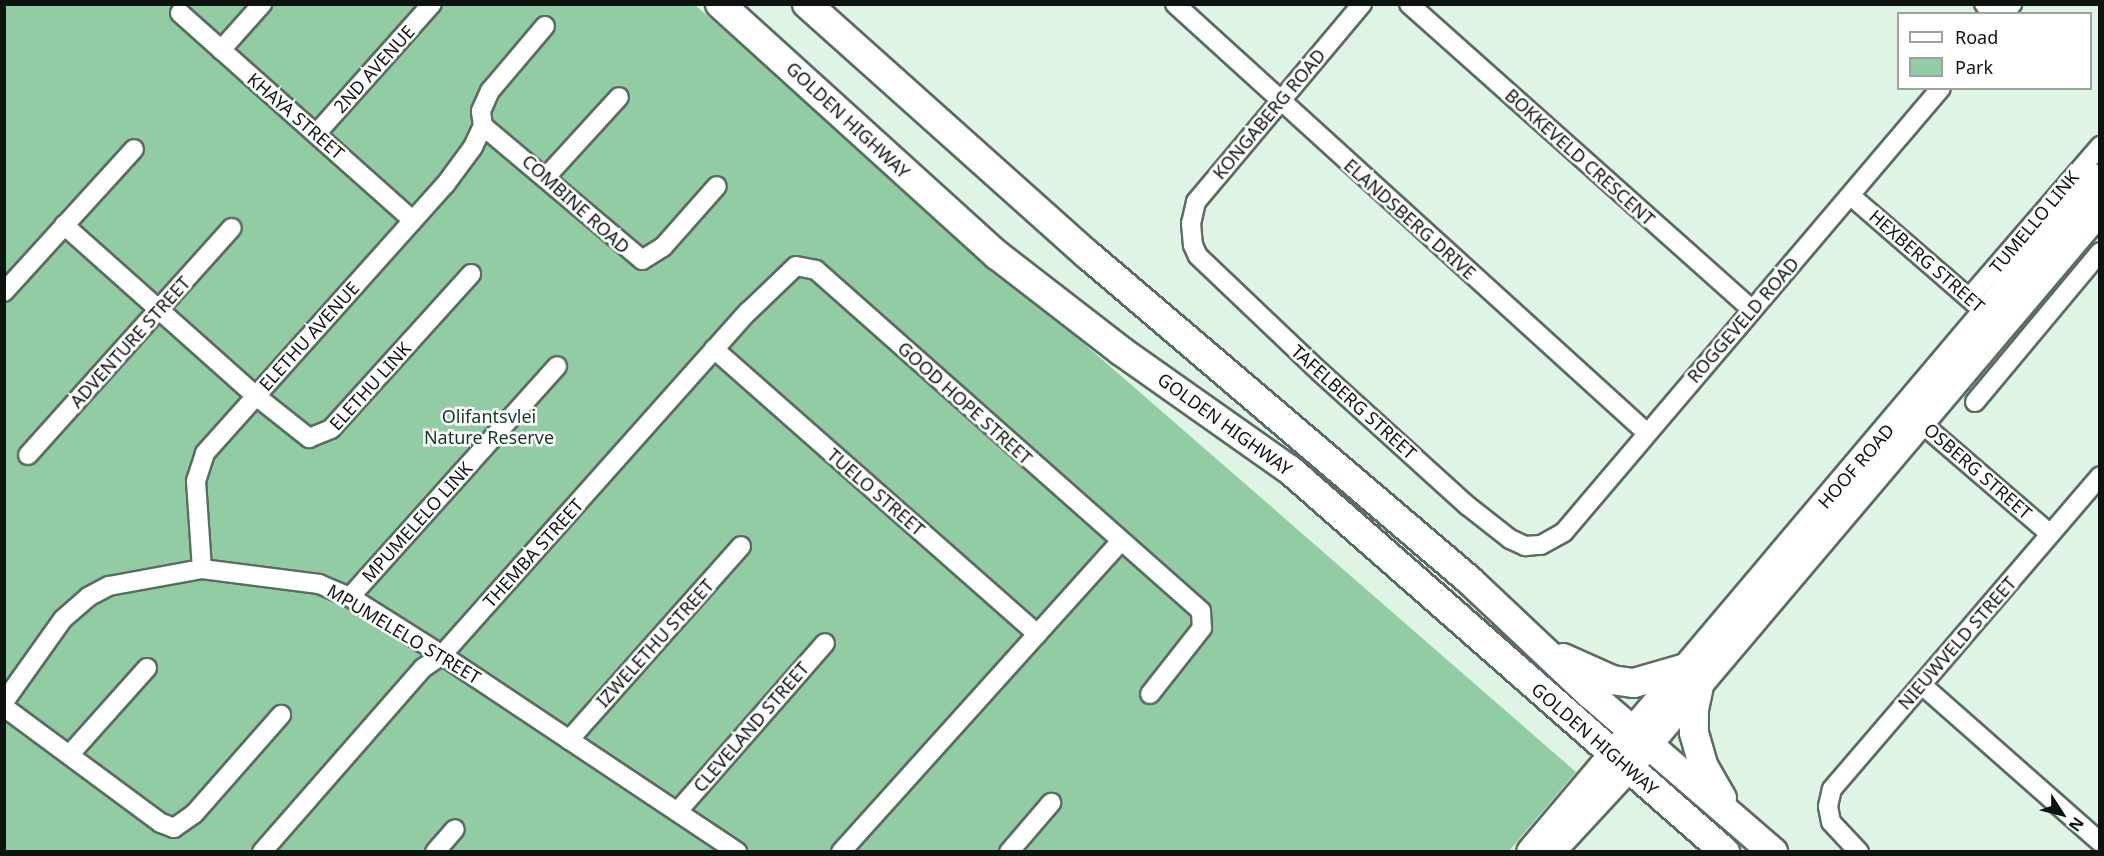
<!DOCTYPE html>
<html>
<head>
<meta charset="utf-8">
<style>
	body { margin:0 }
	#map { position:relative; width:2104px; height:856px; overflow:hidden; background:#dff4e5; font-family:"Noto Sans",sans-serif }
	div>[style] { position:absolute }
	.green>* { inset:0; background:#92cca5 }
	.roads { filter:drop-shadow(2px 0 #5b6d60) drop-shadow(-2px 0 #5b6d60) drop-shadow(0 2px #5b6d60) drop-shadow(0 -2px #5b6d60) }
	.minor>* { height:18px; margin:-9px; padding:0 9px; transform-origin:9px; border-radius:9px; background:#fff }
	.secondary>* { height:26px; margin:-13px; padding:0 13px; transform-origin:13px; border-radius:13px; background:#fff }
	.primary>* { height:28px; margin:-14px; padding:0 14px; transform-origin:14px; border-radius:14px; background:#fff }
	span { translate:-50% -50%; white-space:nowrap; text-align:center; line-height:1.15; -webkit-text-stroke:5px #fff; paint-order:stroke }
	.street-label { font-size:18px; color:#0d140f }
	.park-label { font-size:18px; color:#143923 }
	.frame { position:absolute; inset:0; border:6px solid #0d140f; pointer-events:none }
	.legend { position:absolute; left:1897px; top:12px; width:195px; height:78px; box-sizing:border-box; background:#fff; border:2px solid #9ea19f; margin:0; padding:8px 10px; list-style:none; font-size:18px; color:#0d140f }
	.legend li { display:flex; align-items:center; gap:12px; height:30px }
	.legend b { width:30px; border:2px solid #9ea19f }
	.north { position:absolute; left:2032px; top:784px; width:60px; height:60px; -webkit-text-stroke:4px #fff; paint-order:stroke; rotate:126deg; font-size:16px; font-weight:700; line-height:24px; text-align:center; color:#0d140f }
	.north::after { content:''; display:block; margin:auto; width:21px; height:27px; background:#0d140f; clip-path:polygon(50% 0,100% 100%,50% 72%,0 100%) }
</style>
</head>
<body>
<div id="map">
	<div class="green">
		<i style="clip-path:polygon(5px 5px,695px 5px,1576px 772px,1509px 851px,5px 852px)"></i>
	</div>
	<div class="roads">
		<div class="minor">
			<i style="left:1175px;top:4px;width:638px;rotate:42.27deg"></i>
			<i style="left:1362px;top:4px;width:258px;rotate:130deg"></i>
			<i style="left:1196px;top:202px;width:22px;rotate:103deg"></i>
			<i style="left:1191px;top:223px;width:22px;rotate:85deg"></i>
			<i style="left:1193px;top:245px;width:12px;rotate:66deg"></i>
			<i style="left:1198px;top:256px;width:168px;rotate:43.6deg"></i>
			<i style="left:1320px;top:372px;width:200px;rotate:42.2deg"></i>
			<i style="left:1468px;top:506px;width:53px;rotate:38.2deg"></i>
			<i style="left:1510px;top:539px;width:17px;rotate:25deg"></i>
			<i style="left:1525px;top:546px;width:16px;rotate:-4deg"></i>
			<i style="left:1541px;top:545px;width:26px;rotate:-29deg"></i>
			<i style="left:1564px;top:532px;width:582px;rotate:-49.67deg"></i>
			<i style="left:1409px;top:4px;width:458px;rotate:41.7deg"></i>
			<i style="left:1984px;top:4px;width:14px;rotate:45deg"></i>
			<i style="left:180px;top:13px;width:311px;rotate:41.7deg"></i>
			<i style="left:2004px;top:14px;width:13px;rotate:-51deg"></i>
			<i style="left:221px;top:50px;width:62px;rotate:-48.3deg"></i>
			<i style="left:483px;top:126px;width:208px;rotate:40.1deg"></i>
			<i style="left:642px;top:260px;width:25px;rotate:-32deg"></i>
			<i style="left:663px;top:247px;width:81px;rotate:-48.5deg"></i>
			<i style="left:483px;top:126px;width:15px;rotate:-98deg"></i>
			<i style="left:481px;top:111px;width:22px;rotate:-66deg"></i>
			<i style="left:490px;top:91px;width:85px;rotate:-49.8deg"></i>
			<i style="left:316px;top:134px;width:174px;rotate:-48.3deg"></i>
			<i style="left:546px;top:177px;width:108px;rotate:-47.6deg"></i>
			<i style="left:1851px;top:196px;width:167px;rotate:40.9deg"></i>
			<i style="left:64px;top:225px;width:257px;rotate:41.7deg"></i>
			<i style="left:256px;top:396px;width:68px;rotate:38.4deg"></i>
			<i style="left:309px;top:438px;width:24px;rotate:-22deg"></i>
			<i style="left:331px;top:429px;width:209px;rotate:-47.9deg"></i>
			<i style="left:4px;top:292px;width:193px;rotate:-47.7deg"></i>
			<i style="left:1969px;top:298px;width:201px;rotate:-49.2deg"></i>
			<i style="left:714px;top:349px;width:431px;rotate:41.4deg"></i>
			<i style="left:1975px;top:402px;width:195px;rotate:-50.2deg"></i>
			<i style="left:1913px;top:416px;width:181px;rotate:40.7deg"></i>
			<i style="left:28px;top:455px;width:305px;rotate:-48.1deg"></i>
			<i style="left:202px;top:569px;width:88px;rotate:-93.9deg"></i>
			<i style="left:196px;top:481px;width:29px;rotate:-72deg"></i>
			<i style="left:205px;top:453px;width:360px;rotate:-48.2deg"></i>
			<i style="left:445px;top:185px;width:47px;rotate:-53.6deg"></i>
			<i style="left:473px;top:147px;width:23px;rotate:-65deg"></i>
			<i style="left:350px;top:597px;width:310px;rotate:-48.1deg"></i>
			<i style="left:1922px;top:685px;width:237px;rotate:41.4deg"></i>
			<i style="left:4px;top:702px;width:102px;rotate:-54.6deg"></i>
			<i style="left:63px;top:619px;width:33px;rotate:-41deg"></i>
			<i style="left:88px;top:597px;width:24px;rotate:-28deg"></i>
			<i style="left:109px;top:586px;width:95px;rotate:-10.4deg"></i>
			<i style="left:202px;top:569px;width:118px;rotate:7.3deg"></i>
			<i style="left:319px;top:584px;width:34px;rotate:23deg"></i>
			<i style="left:350px;top:597px;width:109px;rotate:32.2deg"></i>
			<i style="left:442px;top:655px;width:355px;rotate:33.7deg"></i>
			<i style="left:4px;top:707px;width:195px;rotate:36.5deg"></i>
			<i style="left:161px;top:823px;width:14px;rotate:21deg"></i>
			<i style="left:174px;top:828px;width:24px;rotate:-35deg"></i>
			<i style="left:194px;top:814px;width:132px;rotate:-48.7deg"></i>
			<i style="left:569px;top:740px;width:259px;rotate:-48.4deg"></i>
			<i style="left:71px;top:753px;width:114px;rotate:-48.2deg"></i>
			<i style="left:678px;top:811px;width:223px;rotate:-48.8deg"></i>
			<i style="left:262px;top:852px;width:244px;rotate:-48.8deg"></i>
			<i style="left:423px;top:668px;width:23px;rotate:-34deg"></i>
			<i style="left:442px;top:655px;width:460px;rotate:-48.3deg"></i>
			<i style="left:748px;top:312px;width:66px;rotate:-43.8deg"></i>
			<i style="left:796px;top:266px;width:20px;rotate:11deg"></i>
			<i style="left:816px;top:270px;width:514px;rotate:41.53deg"></i>
			<i style="left:1201px;top:611px;width:17px;rotate:87deg"></i>
			<i style="left:1202px;top:628px;width:84px;rotate:128.2deg"></i>
			<i style="left:435px;top:852px;width:30px;rotate:-49deg"></i>
			<i style="left:841px;top:852px;width:417px;rotate:-48deg"></i>
			<i style="left:1009px;top:852px;width:65px;rotate:-49.4deg"></i>
			<i style="left:1859px;top:852px;width:41px;rotate:-133deg"></i>
			<i style="left:1831px;top:822px;width:16px;rotate:-101deg"></i>
			<i style="left:1828px;top:806px;width:17px;rotate:-77deg"></i>
			<i style="left:1832px;top:789px;width:412px;rotate:-49.4deg"></i>
		</div>
		<div class="secondary">
			<i style="left:1556px;top:847px;width:108px;rotate:-47.3deg"></i>
			<i style="left:1629px;top:768px;width:729px;rotate:-49.78deg"></i>
			<i style="left:1530px;top:852px;width:883px;rotate:-49.82deg"></i>
		</div>
		<div class="primary">
			<i style="left:720px;top:4px;width:374px;rotate:42.2deg"></i>
			<i style="left:997px;top:255px;width:157px;rotate:37.7deg"></i>
			<i style="left:1121px;top:351px;width:207px;rotate:35.2deg"></i>
			<i style="left:1290px;top:470px;width:579px;rotate:41.29deg"></i>
			<i style="left:807px;top:4px;width:377px;rotate:41.8deg"></i>
			<i style="left:1088px;top:255px;width:501px;rotate:40.46deg"></i>
			<i style="left:1469px;top:580px;width:166px;rotate:43.3deg"></i>
			<i style="left:1590px;top:694px;width:242px;rotate:40.8deg"></i>
			<i style="left:1563px;top:658px;width:54px;rotate:24.2deg"></i>
			<i style="left:1612px;top:680px;width:22px;rotate:8deg"></i>
			<i style="left:1634px;top:683px;width:54px;rotate:-16.1deg"></i>
			<i style="left:1700px;top:681px;width:30px;rotate:102deg"></i>
			<i style="left:1694px;top:710px;width:23px;rotate:90deg"></i>
			<i style="left:1694px;top:733px;width:35px;rotate:74deg"></i>
			<i style="left:1704px;top:767px;width:36px;rotate:60deg"></i>
		</div>
	</div>
	<div class="street-label">
		<span style="left:374px;top:69px;rotate:-48deg">2ND AVENUE</span>
		<span style="left:1269px;top:114px;rotate:-50deg">KONGABERG ROAD</span>
		<span style="left:296px;top:116px;rotate:41deg">KHAYA STREET</span>
		<span style="left:848px;top:120px;rotate:43deg">GOLDEN HIGHWAY</span>
		<span style="left:1580px;top:157px;rotate:42deg">BOKKEVELD CRESCENT</span>
		<span style="left:576px;top:204px;rotate:42deg">COMBINE ROAD</span>
		<span style="left:1410px;top:219px;rotate:42deg">ELANDSBERG DRIVE</span>
		<span style="left:2034px;top:222px;rotate:-50deg">TUMELLO LINK</span>
		<span style="left:1927px;top:261px;rotate:41deg">HEXBERG STREET</span>
		<span style="left:1743px;top:320px;rotate:-49deg">ROGGEVELD ROAD</span>
		<span style="left:309px;top:336px;rotate:-48deg">ELETHU AVENUE</span>
		<span style="left:130px;top:342px;rotate:-48deg">ADVENTURE STREET</span>
		<span style="left:370px;top:386px;rotate:-48deg">ELETHU LINK</span>
		<span style="left:1354px;top:402px;rotate:42deg">TAFELBERG STREET</span>
		<span style="left:965px;top:403px;rotate:42deg">GOOD HOPE STREET</span>
		<span style="left:1225px;top:424px;rotate:36deg">GOLDEN HIGHWAY</span>
		<span style="left:1856px;top:466px;rotate:-49deg">HOOF ROAD</span>
		<span style="left:1978px;top:471px;rotate:41deg">OSBERG STREET</span>
		<span style="left:876px;top:492px;rotate:41deg">TUELO STREET</span>
		<span style="left:417px;top:522px;rotate:-48deg">MPUMELELO LINK</span>
		<span style="left:533px;top:553px;rotate:-48deg">THEMBA STREET</span>
		<span style="left:404px;top:634px;rotate:31deg">MPUMELELO STREET</span>
		<span style="left:655px;top:643px;rotate:-48deg">IZWELETHU STREET</span>
		<span style="left:1957px;top:643px;rotate:-49deg">NIEUWVELD STREET</span>
		<span style="left:751px;top:727px;rotate:-49deg">CLEVELAND STREET</span>
		<span style="left:1595px;top:739px;rotate:41deg">GOLDEN HIGHWAY</span>
	</div>
	<div class="park-label">
		<span style="left:489px;top:427px">Olifantsvlei<br>Nature Reserve</span>
	</div>
	<div class="frame"></div>
	<ul class="legend">
	<li><b style="height:8px;background:#fff"></b>Road</li>
	<li><b style="height:16px;background:#92cca5"></b>Park</li>
	</ul>
	<div class="north">N</div>
</div>
</body>
</html>
